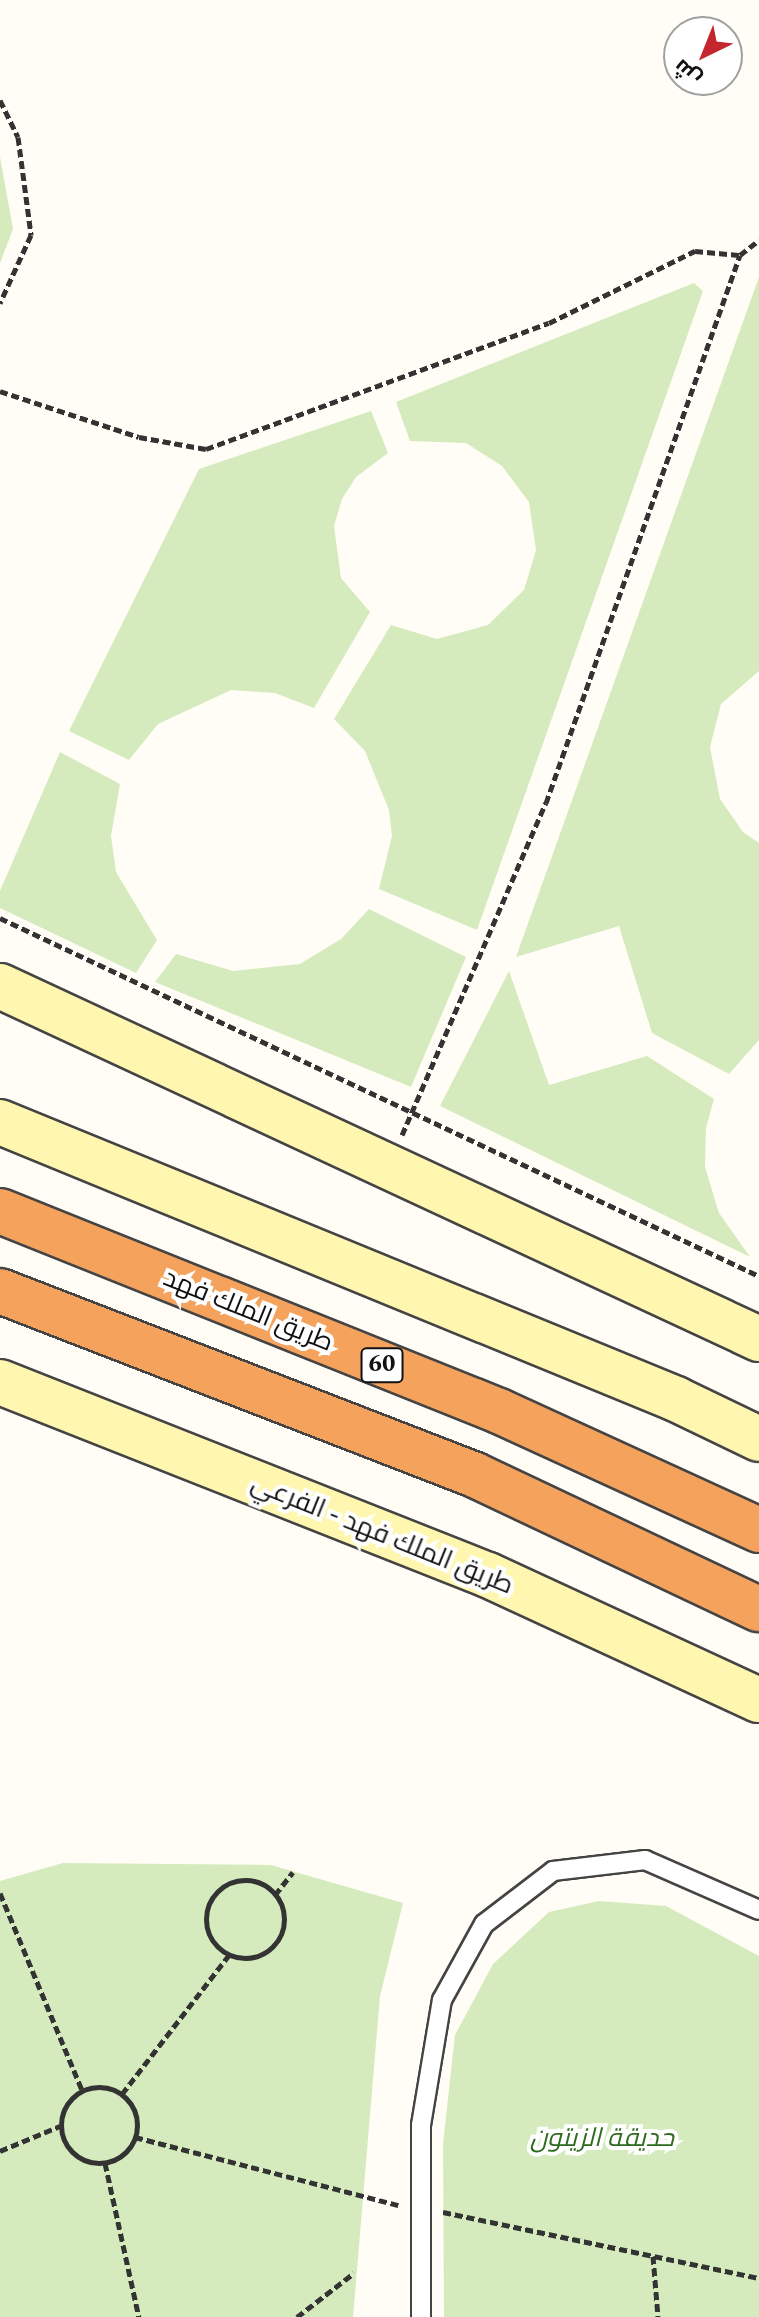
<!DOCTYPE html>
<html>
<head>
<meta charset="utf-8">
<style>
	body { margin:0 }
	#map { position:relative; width:759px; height:2317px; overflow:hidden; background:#fffdf5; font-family:Spectral,Cairo,serif }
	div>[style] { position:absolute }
	.green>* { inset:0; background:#d5ebbd }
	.path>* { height:5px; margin-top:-2.5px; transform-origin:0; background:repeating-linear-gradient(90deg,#333 0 8px,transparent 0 12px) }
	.path>.ring { margin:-2.5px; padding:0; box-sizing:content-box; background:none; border:5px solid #333; border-radius:50% }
	.roads { filter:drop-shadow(2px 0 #444) drop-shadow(-2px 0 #444) drop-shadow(0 2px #444) drop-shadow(0 -2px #444) }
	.lane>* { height:18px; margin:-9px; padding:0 9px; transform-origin:9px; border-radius:9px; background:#fff }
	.secondary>* { height:44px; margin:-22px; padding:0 22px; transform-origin:22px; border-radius:22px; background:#fff6b0 }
	.highway>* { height:44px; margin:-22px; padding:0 22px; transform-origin:22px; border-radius:22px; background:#f5a25d }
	span { translate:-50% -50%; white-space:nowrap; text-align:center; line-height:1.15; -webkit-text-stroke:8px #fff; paint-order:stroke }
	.shield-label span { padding:2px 6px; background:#fff; border:2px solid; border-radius:6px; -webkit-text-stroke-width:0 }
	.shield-label { font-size:24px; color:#111; font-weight:700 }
	.street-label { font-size:26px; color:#111 }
	.park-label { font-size:26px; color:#2f6b1f; font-style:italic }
	.north { position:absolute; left:663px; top:16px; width:80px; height:80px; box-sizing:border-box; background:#fff; border:2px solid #a0a0a0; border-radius:50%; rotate:223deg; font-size:22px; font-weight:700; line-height:32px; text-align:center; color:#111 }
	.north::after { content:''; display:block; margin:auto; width:28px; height:36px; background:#c4262e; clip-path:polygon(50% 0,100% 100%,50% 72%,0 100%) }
</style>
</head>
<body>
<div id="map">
	<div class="green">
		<i style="clip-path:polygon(0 157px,13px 229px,0 263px)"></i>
		<i style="clip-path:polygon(759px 277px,759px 671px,721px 704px,710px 747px,720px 799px,743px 832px,759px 843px,759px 1040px,729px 1074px,652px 1033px,619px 926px,516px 957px)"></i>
		<i style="clip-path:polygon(694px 283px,703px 291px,477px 930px,379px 889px,392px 836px,389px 810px,365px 751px,334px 719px,391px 625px,437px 639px,488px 625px,524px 590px,536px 550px,529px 502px,502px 466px,466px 443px,410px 441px,396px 402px)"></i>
		<i style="clip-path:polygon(371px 411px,388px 453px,356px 477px,342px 499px,334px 526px,341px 578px,370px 612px,314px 708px,275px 693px,231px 690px,158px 724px,129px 760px,69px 731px,199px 469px)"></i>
		<i style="clip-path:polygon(60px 752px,120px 784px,111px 836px,116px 872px,157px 940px,136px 973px,0 908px,0 891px)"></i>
		<i style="clip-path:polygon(369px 909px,466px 957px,411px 1087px,155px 982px,176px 954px,233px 971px,300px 964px,341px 939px)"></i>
		<i style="clip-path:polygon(509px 971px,549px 1085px,647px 1056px,714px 1099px,706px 1128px,705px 1167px,719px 1213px,750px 1257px,440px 1106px)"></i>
		<i style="clip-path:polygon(63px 1863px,271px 1865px,403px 1903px,380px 1996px,353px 2317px,0 2317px,0 1881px)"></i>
		<i style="clip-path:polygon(599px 1901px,666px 1906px,759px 1956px,759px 2317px,444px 2317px,443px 2144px,455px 2035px,493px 1964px,549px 1912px)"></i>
	</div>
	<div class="path">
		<i style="left:0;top:100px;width:41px;rotate:64.1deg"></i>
		<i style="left:18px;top:137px;width:99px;rotate:82.4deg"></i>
		<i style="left:31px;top:235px;width:75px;rotate:114.5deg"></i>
		<i style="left:0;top:391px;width:146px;rotate:18.3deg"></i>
		<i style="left:139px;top:437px;width:68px;rotate:10.2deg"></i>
		<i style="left:206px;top:449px;width:365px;rotate:-20.2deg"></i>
		<i style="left:549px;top:323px;width:163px;rotate:-26.3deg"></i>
		<i style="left:695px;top:251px;width:44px;rotate:5.2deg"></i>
		<i style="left:0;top:918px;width:839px;rotate:25.25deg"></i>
		<i style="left:402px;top:1135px;width:362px;rotate:-66.6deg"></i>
		<i style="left:546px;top:803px;width:581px;rotate:-70.51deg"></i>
		<i style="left:740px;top:255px;width:24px;rotate:-38deg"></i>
		<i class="ring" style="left:206px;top:1880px;width:73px;height:73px"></i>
		<i style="left:0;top:1893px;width:213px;rotate:67.4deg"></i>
		<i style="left:275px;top:1895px;width:29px;rotate:-52deg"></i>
		<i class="ring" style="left:61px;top:2087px;width:71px;height:71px"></i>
		<i style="left:122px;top:2094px;width:177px;rotate:-52.4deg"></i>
		<i style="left:135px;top:2137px;width:272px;rotate:14.5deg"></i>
		<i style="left:0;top:2151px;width:65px;rotate:-22.6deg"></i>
		<i style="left:105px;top:2163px;width:158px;rotate:77.6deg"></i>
		<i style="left:443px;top:2212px;width:323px;rotate:11.8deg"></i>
		<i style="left:653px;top:2256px;width:61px;rotate:85.3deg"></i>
		<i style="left:297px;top:2317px;width:72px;rotate:-37.7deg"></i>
	</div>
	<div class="roads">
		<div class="lane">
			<i style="left:421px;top:2317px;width:192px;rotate:-90deg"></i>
			<i style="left:421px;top:2125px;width:127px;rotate:-80.5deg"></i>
			<i style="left:442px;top:2000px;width:87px;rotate:-61.1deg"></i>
			<i style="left:484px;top:1924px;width:87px;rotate:-37.5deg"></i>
			<i style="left:553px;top:1871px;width:93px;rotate:-6.8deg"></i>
			<i style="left:645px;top:1860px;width:124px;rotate:23.7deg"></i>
		</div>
		<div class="secondary">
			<i style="left:0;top:986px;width:837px;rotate:24.94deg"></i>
			<i style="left:0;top:1122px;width:731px;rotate:22.28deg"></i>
			<i style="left:676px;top:1399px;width:92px;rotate:25.7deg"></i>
			<i style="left:0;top:1382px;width:525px;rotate:21.58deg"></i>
			<i style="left:488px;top:1575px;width:298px;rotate:24.8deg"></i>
		</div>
		<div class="highway">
			<i style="left:0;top:1211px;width:538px;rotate:21.84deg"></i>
			<i style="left:499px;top:1411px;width:286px;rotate:24.6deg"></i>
			<i style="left:0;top:1291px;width:509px;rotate:21.17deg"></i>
			<i style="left:475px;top:1475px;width:314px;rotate:25.3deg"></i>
		</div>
	</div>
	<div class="shield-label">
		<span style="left:382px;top:1365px">60</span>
	</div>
	<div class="street-label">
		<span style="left:248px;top:1311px;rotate:22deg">طريق الملك فهد</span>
		<span style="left:382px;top:1535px;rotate:22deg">طريق الملك فهد - الفرعي</span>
	</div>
	<div class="park-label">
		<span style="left:602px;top:2139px">حديقة الزيتون</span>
	</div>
	<div class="north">ش</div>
</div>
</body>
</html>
